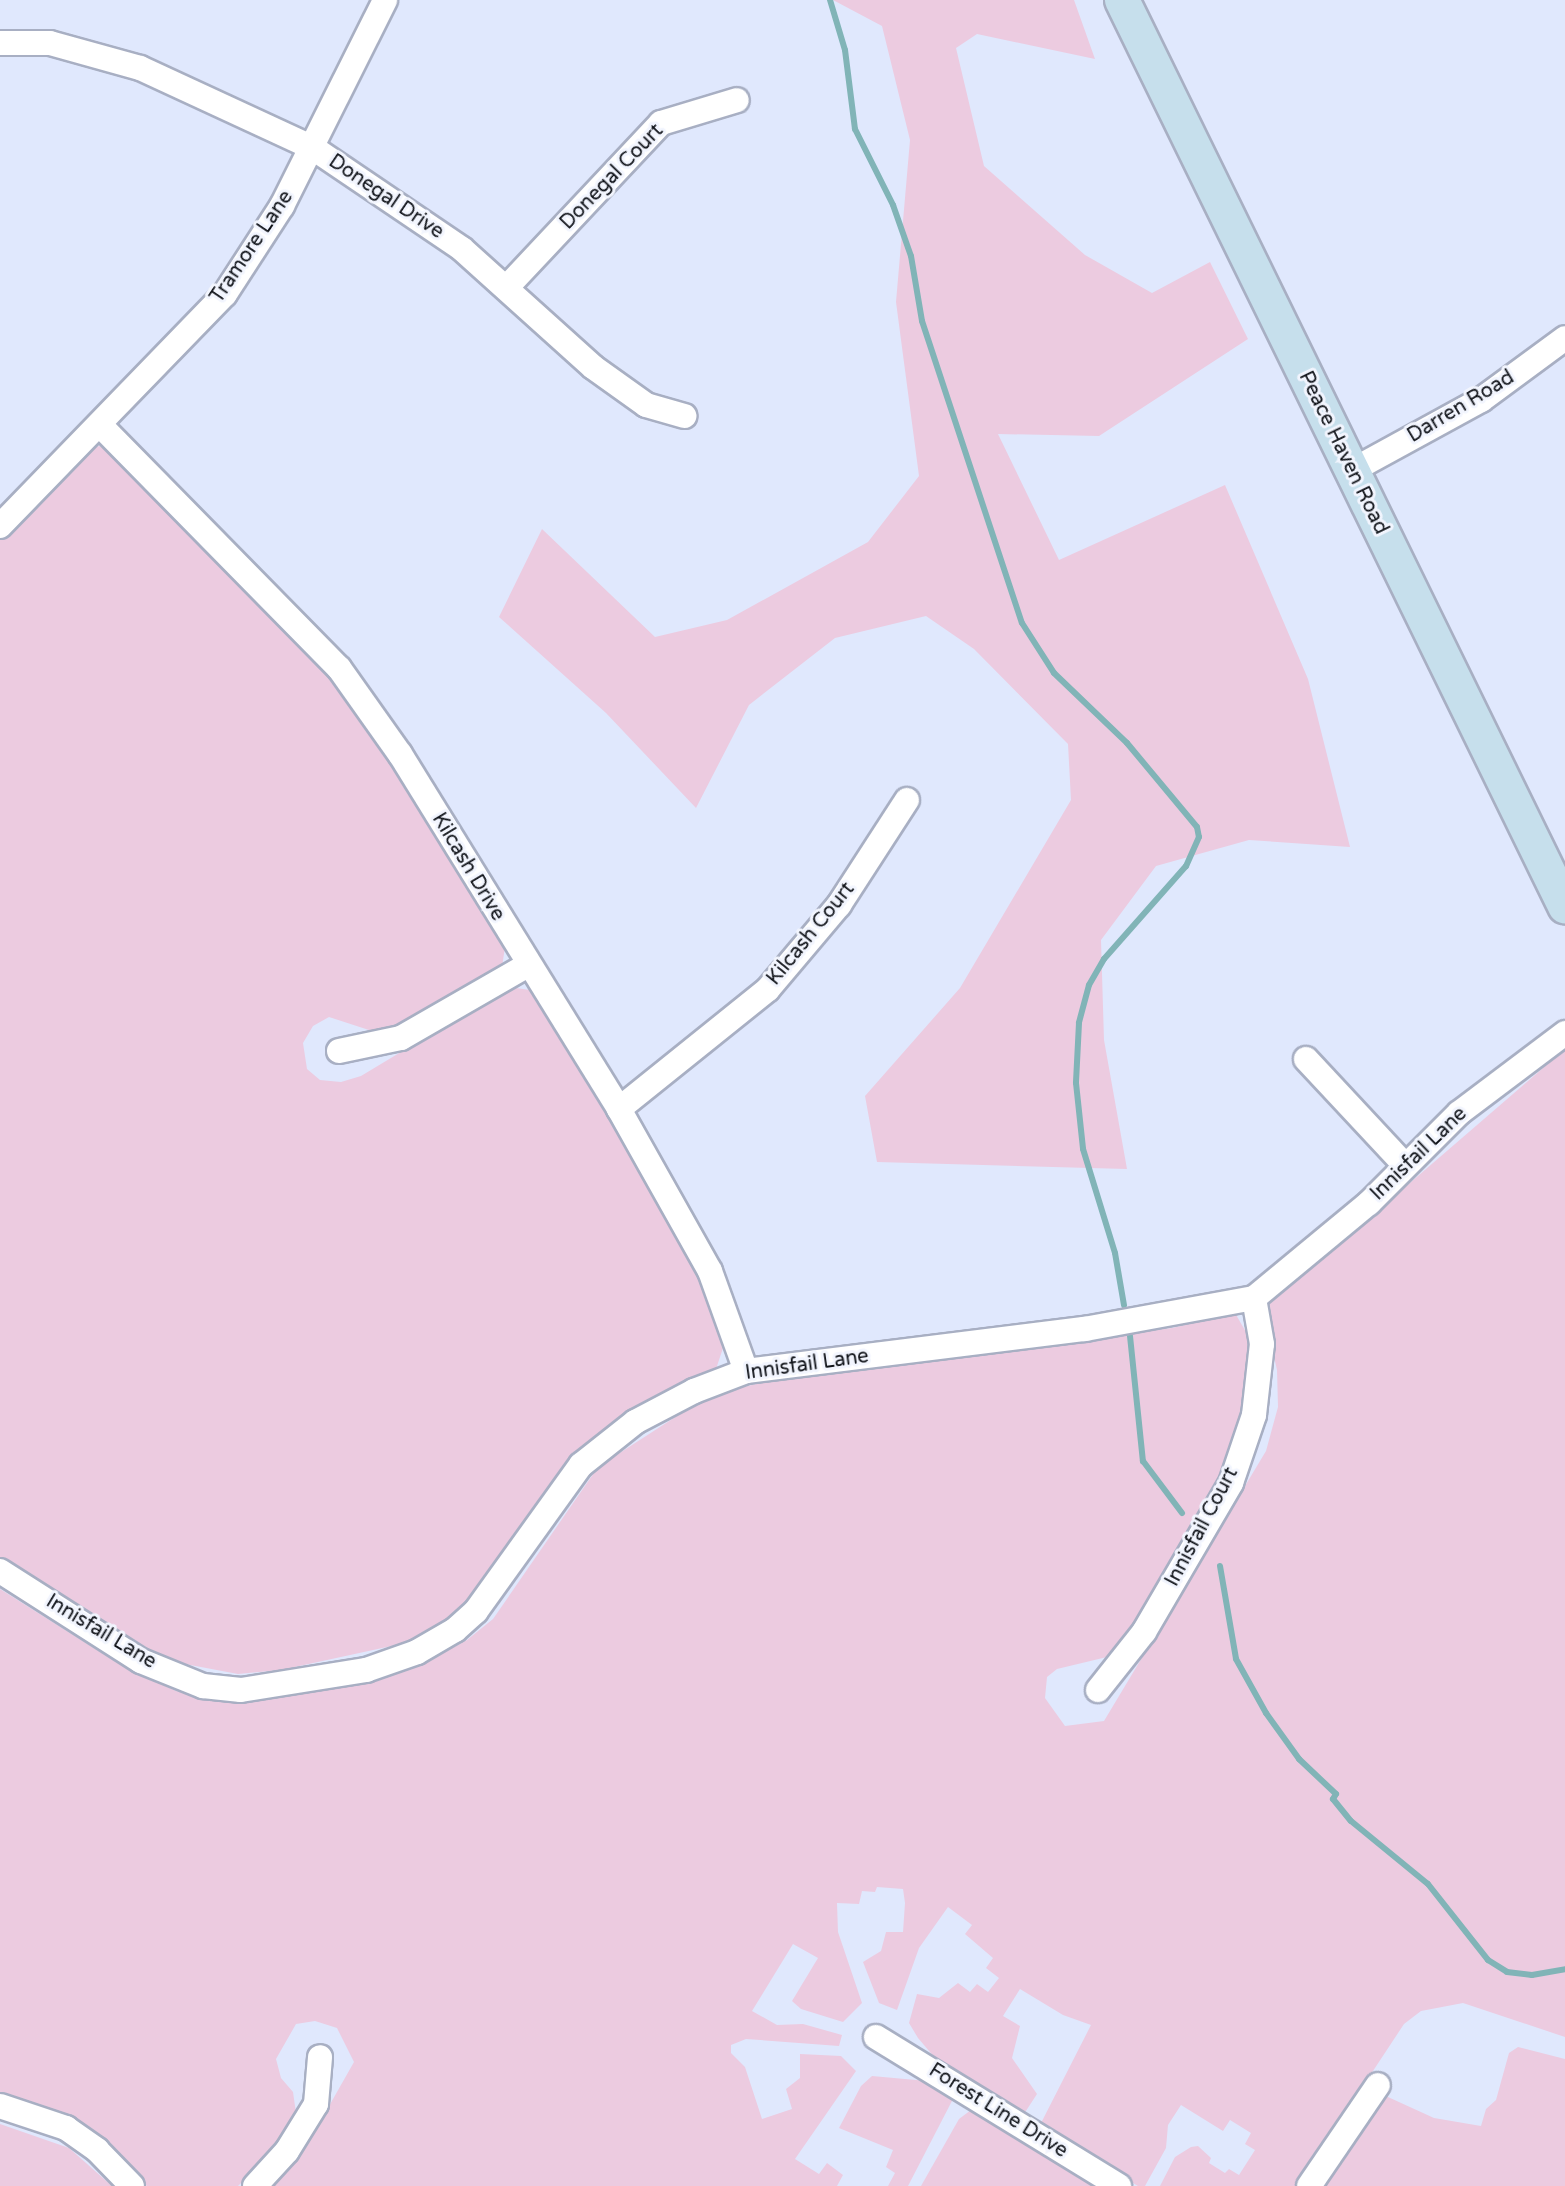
<!DOCTYPE html>
<html>
<head>
<meta charset="utf-8">
<style>
	body { margin:0 }
	#map { position:relative; width:1565px; height:2186px; overflow:hidden; background:#e0e8fd; font-family:"Varela Round",sans-serif }
	div>[style] { position:absolute }
	.green>* { inset:0; background:#eccbe0 }
	.stream>* { height:6px; margin:-3px; padding:0 3px; transform-origin:3px; border-radius:3px; background:#81b4b7 }
	.roads { filter:drop-shadow(2px 0 #a8afc3) drop-shadow(-2px 0 #a8afc3) drop-shadow(0 2px #a8afc3) drop-shadow(0 -2px #a8afc3) }
	.minor>* { height:24px; margin:-12px; padding:0 12px; transform-origin:12px; border-radius:12px; background:#fff }
	.secondary>* { height:34px; margin:-17px; padding:0 17px; transform-origin:17px; border-radius:17px; background:#c6dfec }
	span { translate:-50% -50%; white-space:nowrap; text-align:center; line-height:1.15; -webkit-text-stroke:6px #f2f5fe; paint-order:stroke }
	.street-label { font-size:20px; color:#0e1117 }
</style>
</head>
<body>
<div id="map">
	<div class="green">
		<i style="clip-path:polygon(833px 0,1074px 0,1095px 59px,977px 34px,956px 48px,984px 166px,1085px 255px,1152px 293px,1210px 262px,1248px 339px,1099px 436px,998px 434px,1059px 560px,1225px 485px,1308px 679px,1350px 847px,1249px 840px,1156px 866px,1101px 940px,1104px 1040px,1127px 1169px,877px 1162px,865px 1096px,960px 988px,1071px 800px,1068px 744px,974px 649px,926px 616px,835px 638px,749px 705px,696px 808px,606px 713px,499px 617px,542px 529px,655px 637px,727px 620px,868px 542px,919px 476px,896px 302px,910px 140px,882px 26px)"></i>
		<i style="clip-path:polygon(99px 446px,113px 450px,327px 665px,385px 744px,505px 947px,502px 967px,395px 1032px,372px 1031px,329px 1017px,313px 1026px,303px 1043px,307px 1069px,320px 1080px,341px 1082px,361px 1076px,509px 987px,530px 990px,678px 1230px,704px 1281px,724px 1345px,716px 1369px,660px 1395px,587px 1450px,503px 1560px,453px 1615px,410px 1642px,281px 1670px,238px 1674px,169px 1661px,0 1559px,0 538px,85px 452px)"></i>
		<i style="clip-path:polygon(1565px 1049px,1565px 2037px,1463px 2003px,1421px 2011px,1404px 2024px,1297px 2186px,1160px 2186px,1175px 2157px,1191px 2147px,1198px 2146px,1211px 2158px,1209px 2163px,1225px 2173px,1229px 2169px,1239px 2175px,1255px 2150px,1245px 2144px,1251px 2133px,1230px 2120px,1223px 2131px,1181px 2105px,1168px 2125px,1166px 2148px,1145px 2186px,1138px 2186px,1039px 2127px,1091px 2025px,1063px 2015px,1020px 1989px,1003px 2016px,1020px 2026px,1012px 2058px,1037px 2094px,1022px 2117px,941px 2065px,918px 2038px,909px 2023px,917px 1994px,939px 1998px,958px 1983px,970px 1992px,977px 1984px,988px 1992px,999px 1978px,986px 1968px,993px 1958px,965px 1934px,972px 1925px,948px 1907px,919px 1948px,897px 2010px,879px 2003px,863px 1962px,881px 1951px,886px 1932px,903px 1932px,905px 1903px,903px 1889px,877px 1887px,875px 1892px,862px 1891px,859px 1904px,837px 1903px,838px 1932px,862px 2003px,843px 2022px,801px 2009px,792px 2001px,818px 1958px,793px 1944px,752px 2011px,777px 2025px,803px 2024px,842px 2035px,839px 2046px,746px 2039px,731px 2045px,731px 2053px,745px 2067px,762px 2119px,792px 2109px,786px 2089px,800px 2078px,800px 2054px,841px 2056px,856px 2071px,795px 2159px,819px 2174px,827px 2163px,843px 2175px,837px 2186px,274px 2186px,299px 2159px,354px 2062px,337px 2028px,315px 2021px,296px 2024px,276px 2059px,281px 2078px,293px 2092px,296px 2113px,266px 2158px,238px 2186px,147px 2186px,79px 2124px,0 2096px,0 1589px,124px 1667px,176px 1691px,219px 1700px,291px 1695px,362px 1682px,419px 1666px,467px 1640px,493px 1619px,598px 1467px,694px 1405px,730px 1390px,828px 1368px,1172px 1328px,1235px 1313px,1250px 1339px,1253px 1376px,1235px 1459px,1129px 1638px,1107px 1657px,1057px 1669px,1047px 1677px,1045px 1698px,1065px 1726px,1104px 1721px,1266px 1451px,1278px 1407px,1277px 1370px,1264px 1313px,1267px 1297px,1353px 1232px)"></i>
		<i style="clip-path:polygon(1518px 2047px,1565px 2059px,1565px 2186px,1306px 2186px,1377px 2092px,1434px 2118px,1481px 2126px,1486px 2109px,1496px 2100px,1509px 2053px)"></i>
		<i style="clip-path:polygon(872px 2076px,927px 2081px,953px 2099px,908px 2186px,888px 2186px,895px 2173px,886px 2167px,893px 2150px,839px 2128px,861px 2086px)"></i>
		<i style="clip-path:polygon(971px 2110px,1099px 2186px,921px 2186px,959px 2119px)"></i>
		<i style="clip-path:polygon(0 2124px,69px 2148px,112px 2186px,0 2186px)"></i>
	</div>
	<div class="stream">
		<i style="left:830px;top:0;width:52px;rotate:73.3deg"></i>
		<i style="left:845px;top:50px;width:80px;rotate:82.8deg"></i>
		<i style="left:855px;top:129px;width:85px;rotate:63.4deg"></i>
		<i style="left:893px;top:205px;width:54px;rotate:70.6deg"></i>
		<i style="left:911px;top:256px;width:66px;rotate:80.4deg"></i>
		<i style="left:922px;top:321px;width:318px;rotate:71.7deg"></i>
		<i style="left:1022px;top:623px;width:59px;rotate:57.4deg"></i>
		<i style="left:1054px;top:673px;width:101px;rotate:43.8deg"></i>
		<i style="left:1127px;top:743px;width:109px;rotate:50.2deg"></i>
		<i style="left:1197px;top:827px;width:10px;rotate:79deg"></i>
		<i style="left:1199px;top:837px;width:32px;rotate:114deg"></i>
		<i style="left:1186px;top:866px;width:124px;rotate:131.4deg"></i>
		<i style="left:1104px;top:959px;width:30px;rotate:120deg"></i>
		<i style="left:1089px;top:985px;width:39px;rotate:105deg"></i>
		<i style="left:1079px;top:1023px;width:60px;rotate:92.9deg"></i>
		<i style="left:1076px;top:1083px;width:66px;rotate:83.9deg"></i>
		<i style="left:1083px;top:1149px;width:109px;rotate:72.9deg"></i>
		<i style="left:1115px;top:1253px;width:53px;rotate:80.2deg"></i>
		<i style="left:1130px;top:1336px;width:126px;rotate:84.1deg"></i>
		<i style="left:1143px;top:1461px;width:65px;rotate:53.1deg"></i>
		<i style="left:1220px;top:1566px;width:94px;rotate:80.2deg"></i>
		<i style="left:1236px;top:1659px;width:62px;rotate:60.9deg"></i>
		<i style="left:1266px;top:1713px;width:57px;rotate:54.3deg"></i>
		<i style="left:1299px;top:1759px;width:51px;rotate:43.4deg"></i>
		<i style="left:1336px;top:1794px;width:6px;rotate:121deg"></i>
		<i style="left:1333px;top:1799px;width:28px;rotate:51deg"></i>
		<i style="left:1351px;top:1821px;width:99px;rotate:39.3deg"></i>
		<i style="left:1428px;top:1884px;width:97px;rotate:51.7deg"></i>
		<i style="left:1488px;top:1960px;width:22px;rotate:32deg"></i>
		<i style="left:1507px;top:1972px;width:25px;rotate:7deg"></i>
		<i style="left:1532px;top:1975px;width:34px;rotate:-10deg"></i>
	</div>
	<div class="roads">
		<div class="minor">
			<i style="left:0;top:43px;width:50px"></i>
			<i style="left:50px;top:43px;width:93px;rotate:15.5deg"></i>
			<i style="left:140px;top:68px;width:191px;rotate:24.8deg"></i>
			<i style="left:313px;top:148px;width:180px;rotate:34.1deg"></i>
			<i style="left:462px;top:249px;width:176px;rotate:42deg"></i>
			<i style="left:593px;top:367px;width:65px;rotate:35.6deg"></i>
			<i style="left:646px;top:405px;width:40px;rotate:16deg"></i>
			<i style="left:507px;top:287px;width:225px;rotate:-46.8deg"></i>
			<i style="left:661px;top:123px;width:79px;rotate:-16.8deg"></i>
			<i style="left:100px;top:425px;width:341px;rotate:45.5deg"></i>
			<i style="left:339px;top:668px;width:105px;rotate:54.7deg"></i>
			<i style="left:400px;top:754px;width:417px;rotate:58.3deg"></i>
			<i style="left:619px;top:1109px;width:186px;rotate:60.7deg"></i>
			<i style="left:710px;top:1271px;width:106px;rotate:70.2deg"></i>
			<i style="left:1353px;top:470px;width:146px;rotate:-28.7deg"></i>
			<i style="left:1481px;top:400px;width:104px;rotate:-36.4deg"></i>
			<i style="left:0;top:526px;width:323px;rotate:-45.9deg"></i>
			<i style="left:225px;top:294px;width:105px;rotate:-57.1deg"></i>
			<i style="left:282px;top:206px;width:230px;rotate:-63.4deg"></i>
			<i style="left:339px;top:1051px;width:63px;rotate:-11.8deg"></i>
			<i style="left:401px;top:1038px;width:146px;rotate:-29.9deg"></i>
			<i style="left:1306px;top:1059px;width:145px;rotate:47deg"></i>
			<i style="left:619px;top:1109px;width:191px;rotate:-38.8deg"></i>
			<i style="left:768px;top:989px;width:110px;rotate:-49.8deg"></i>
			<i style="left:839px;top:905px;width:125px;rotate:-57.1deg"></i>
			<i style="left:0;top:1571px;width:167px;rotate:32.6deg"></i>
			<i style="left:141px;top:1661px;width:67px;rotate:22deg"></i>
			<i style="left:203px;top:1686px;width:38px;rotate:6deg"></i>
			<i style="left:241px;top:1690px;width:127px;rotate:-9.1deg"></i>
			<i style="left:366px;top:1670px;width:54px;rotate:-19.4deg"></i>
			<i style="left:417px;top:1652px;width:44px;rotate:-30.1deg"></i>
			<i style="left:455px;top:1630px;width:28px;rotate:-42deg"></i>
			<i style="left:476px;top:1611px;width:180px;rotate:-54.3deg"></i>
			<i style="left:581px;top:1465px;width:69px;rotate:-38.5deg"></i>
			<i style="left:635px;top:1422px;width:67px;rotate:-27.7deg"></i>
			<i style="left:694px;top:1391px;width:56px;rotate:-21deg"></i>
			<i style="left:746px;top:1371px;width:342px;rotate:-7.1deg"></i>
			<i style="left:1085px;top:1329px;width:172px;rotate:-10.4deg"></i>
			<i style="left:1254px;top:1298px;width:149px;rotate:-39.6deg"></i>
			<i style="left:1369px;top:1203px;width:127px;rotate:-45deg"></i>
			<i style="left:1459px;top:1113px;width:133px;rotate:-37deg"></i>
			<i style="left:1098px;top:1690px;width:74px;rotate:-51.6deg"></i>
			<i style="left:1144px;top:1632px;width:173px;rotate:-59.7deg"></i>
			<i style="left:1231px;top:1483px;width:72px;rotate:-71.3deg"></i>
			<i style="left:1254px;top:1415px;width:71px;rotate:-83.6deg"></i>
			<i style="left:1262px;top:1344px;width:47px;rotate:-99.9deg"></i>
			<i style="left:876px;top:2037px;width:285px;rotate:31.5deg"></i>
			<i style="left:0;top:2106px;width:70px;rotate:18.4deg"></i>
			<i style="left:66px;top:2128px;width:38px;rotate:35deg"></i>
			<i style="left:97px;top:2150px;width:50px;rotate:45.8deg"></i>
			<i style="left:255px;top:2186px;width:47px;rotate:-47.6deg"></i>
			<i style="left:287px;top:2151px;width:55px;rotate:-58.3deg"></i>
			<i style="left:316px;top:2104px;width:47px;rotate:-85.1deg"></i>
			<i style="left:1309px;top:2186px;width:122px;rotate:-55.7deg"></i>
		</div>
		<div class="secondary">
			<i style="left:1122px;top:0;width:1009px;rotate:63.94deg"></i>
		</div>
	</div>
	<div class="street-label">
		<span style="left:612px;top:177px;rotate:-46deg">Donegal Court</span>
		<span style="left:386px;top:197px;rotate:34deg">Donegal Drive</span>
		<span style="left:252px;top:247px;rotate:-56deg">Tramore Lane</span>
		<span style="left:1461px;top:407px;rotate:-31deg">Darren Road</span>
		<span style="left:1343px;top:453px;rotate:64deg">Peace Haven Road</span>
		<span style="left:468px;top:867px;rotate:59deg">Kilcash Drive</span>
		<span style="left:811px;top:934px;rotate:-51deg">Kilcash Court</span>
		<span style="left:1419px;top:1154px;rotate:-44deg">Innisfail Lane</span>
		<span style="left:807px;top:1365px;rotate:-8deg">Innisfail Lane</span>
		<span style="left:1202px;top:1527px;rotate:-62deg">Innisfail Court</span>
		<span style="left:101px;top:1632px;rotate:31deg">Innisfail Lane</span>
		<span style="left:998px;top:2111px;rotate:32deg">Forest Line Drive</span>
	</div>
</div>
</body>
</html>
